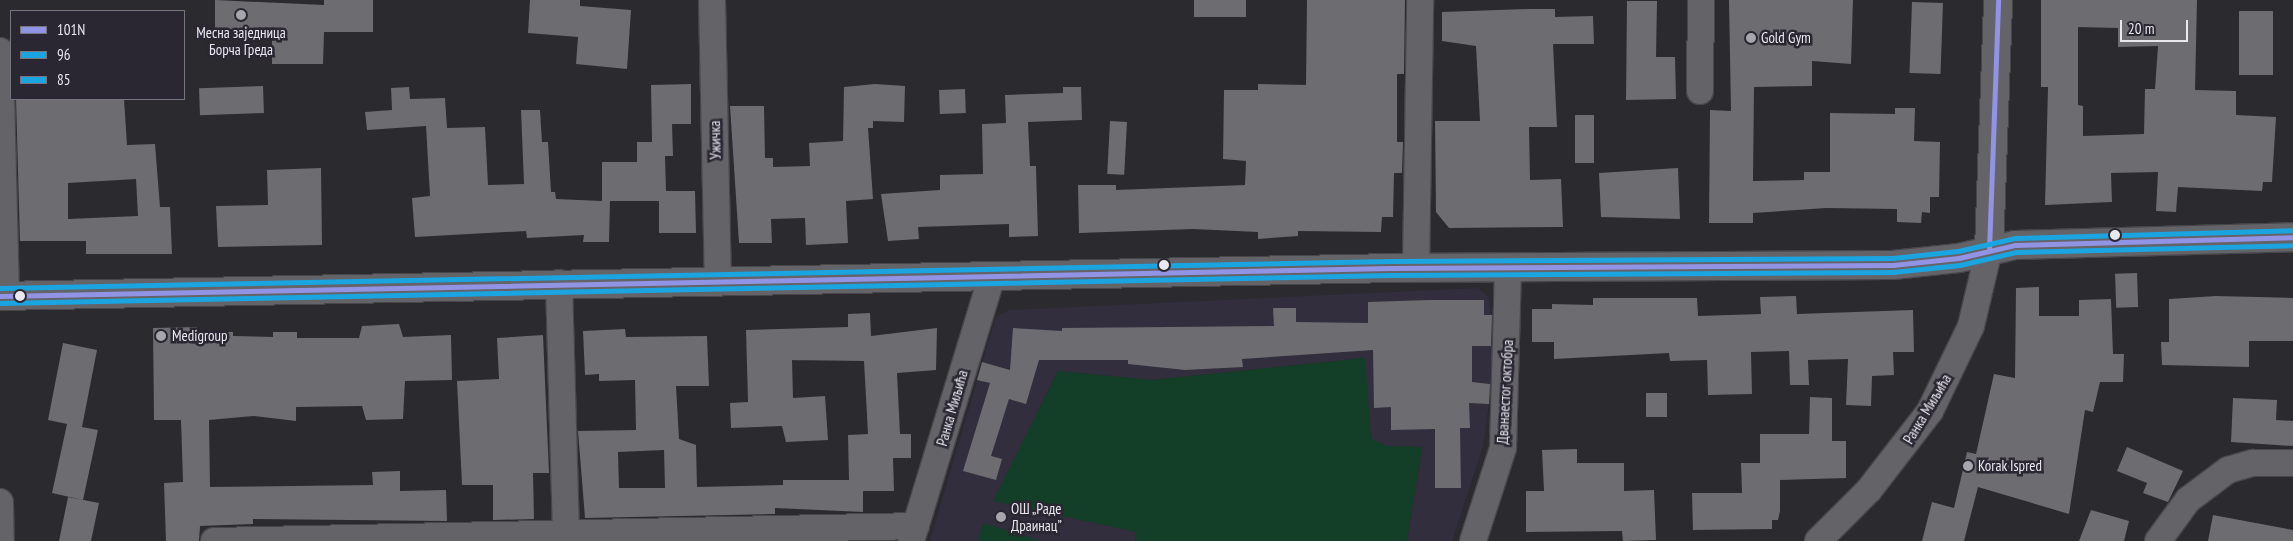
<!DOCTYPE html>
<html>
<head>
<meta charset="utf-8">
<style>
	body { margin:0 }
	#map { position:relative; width:2293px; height:541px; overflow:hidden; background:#2b2a2f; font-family:"PT Sans Narrow",sans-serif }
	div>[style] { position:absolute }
	.built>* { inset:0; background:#322e3e }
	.green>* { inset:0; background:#133e27 }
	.building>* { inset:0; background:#6d6c70; transform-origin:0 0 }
	.roads { filter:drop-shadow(1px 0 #47464b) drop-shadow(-1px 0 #47464b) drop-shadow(0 1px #47464b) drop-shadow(0 -1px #47464b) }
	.street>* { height:26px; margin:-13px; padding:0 13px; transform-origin:13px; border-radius:13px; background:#646368 }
	.secondary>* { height:28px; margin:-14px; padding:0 14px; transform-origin:14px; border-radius:14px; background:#646368 }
	.bus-1>* { height:5px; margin:-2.5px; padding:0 2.5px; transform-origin:2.5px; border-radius:2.5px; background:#9193e5 }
	.bus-2>* { height:5px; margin:-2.5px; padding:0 2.5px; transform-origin:2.5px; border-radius:2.5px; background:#1aa5e1 }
	.bus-3>* { height:5px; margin:-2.5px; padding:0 2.5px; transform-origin:2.5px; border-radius:2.5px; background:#1aa5e1 }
	.dots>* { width:14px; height:14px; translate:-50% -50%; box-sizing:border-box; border:2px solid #2a2732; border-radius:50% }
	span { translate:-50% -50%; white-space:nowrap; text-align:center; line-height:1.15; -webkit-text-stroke:5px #2a2732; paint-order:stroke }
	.poi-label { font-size:15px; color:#e9e8ef }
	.left { translate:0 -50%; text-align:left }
	.street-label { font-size:15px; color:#e9e8ef }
	.legend { position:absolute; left:10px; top:10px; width:175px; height:90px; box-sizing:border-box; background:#2a2732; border:1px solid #76747e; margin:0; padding:6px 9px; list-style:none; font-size:15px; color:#e9e8ef }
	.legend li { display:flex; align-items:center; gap:10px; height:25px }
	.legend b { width:25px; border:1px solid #76747e }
	.scale { position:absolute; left:2120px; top:20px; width:68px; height:22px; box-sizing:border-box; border:2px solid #e9e8ef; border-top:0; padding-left:6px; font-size:15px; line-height:18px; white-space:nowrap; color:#e9e8ef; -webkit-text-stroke:4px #2a2732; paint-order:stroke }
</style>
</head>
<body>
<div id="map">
	<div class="built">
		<i style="clip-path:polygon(1478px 288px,1489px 298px,1495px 361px,1483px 446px,1452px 541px,1407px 541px,1422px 447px,1387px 446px,1371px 439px,1364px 358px,1152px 380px,1058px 371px,994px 501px,1136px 532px,1135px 541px,930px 541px,996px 317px,1009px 310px)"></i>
	</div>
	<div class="green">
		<i style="clip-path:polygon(1365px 358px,1371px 439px,1387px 446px,1422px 447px,1407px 541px,1135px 541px,1136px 532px,993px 501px,1058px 371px,1152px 380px)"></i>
		<i style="clip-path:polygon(983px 523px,1041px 541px,978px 541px)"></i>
	</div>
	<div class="building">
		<i style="clip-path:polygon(215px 0,324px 5px,324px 0,373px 0,373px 32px,324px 32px,323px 64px,272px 64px,272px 29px,215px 29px)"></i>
		<i style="clip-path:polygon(530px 0,580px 0,580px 6px,631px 10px,627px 69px,576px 64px,578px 37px,528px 33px)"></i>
		<i style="left:1194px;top:0;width:52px;height:17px"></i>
		<i style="clip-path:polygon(1307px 0,1405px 0,1404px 74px,1397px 74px,1397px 142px,1403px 142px,1402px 173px,1394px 173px,1393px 217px,1382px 217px,1381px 232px,1298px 231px,1298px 236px,1258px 239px,1258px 232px,1193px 229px,1079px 233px,1078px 185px,1116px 185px,1116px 190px,1245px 185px,1246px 161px,1223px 159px,1224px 90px,1258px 90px,1258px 84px,1306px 85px)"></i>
		<i style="clip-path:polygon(1729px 0,1853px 0,1851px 64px,1812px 61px,1812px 86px,1754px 87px,1753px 181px,1804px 180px,1804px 172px,1830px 172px,1830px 113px,1895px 114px,1895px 108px,1915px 108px,1914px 141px,1940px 142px,1939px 197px,1930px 197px,1930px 213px,1922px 212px,1921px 223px,1897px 222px,1897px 209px,1826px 208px,1753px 213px,1753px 223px,1709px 223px,1710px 110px,1731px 111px)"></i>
		<i style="clip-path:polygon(evenodd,2041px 0,2197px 0,2195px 90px,2236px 91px,2236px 115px,2276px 117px,2272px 182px,2263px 182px,2262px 191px,2178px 187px,2176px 212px,2156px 211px,2158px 172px,2111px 173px,2112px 202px,2045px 205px,2048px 87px,2041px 87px,2041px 0,2078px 27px,2118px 28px,2118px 47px,2158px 46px,2155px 89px,2145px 89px,2144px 134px,2083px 136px,2083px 106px,2078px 105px,2078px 27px)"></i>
		<i style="clip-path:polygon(1627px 1px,1657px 1px,1656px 57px,1675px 57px,1676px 99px,1626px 100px)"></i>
		<i style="left:1912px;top:2px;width:31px;height:71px;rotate:2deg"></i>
		<i style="clip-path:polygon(1528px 9px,1555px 9px,1555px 17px,1593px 16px,1594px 44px,1553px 44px,1557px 127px,1529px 127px,1530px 180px,1561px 179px,1563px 227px,1449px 228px,1436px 212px,1435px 121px,1480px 121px,1476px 46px,1442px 41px,1442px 12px)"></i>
		<i style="left:2239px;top:11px;width:34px;height:64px"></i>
		<i style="clip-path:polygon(691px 84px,691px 124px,672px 124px,673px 156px,665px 156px,666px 191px,695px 191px,696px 233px,659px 233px,659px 201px,606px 201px,610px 201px,609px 242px,583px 242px,584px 235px,527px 238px,526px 231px,415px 237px,412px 198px,430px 196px,426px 126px,367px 130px,365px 112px,392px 110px,391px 88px,409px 87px,410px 99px,445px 98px,447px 128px,485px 127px,488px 185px,524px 184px,521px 110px,540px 110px,542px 142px,548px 142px,551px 192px,555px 192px,556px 199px,602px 201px,602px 162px,637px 162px,637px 142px,652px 142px,651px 85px)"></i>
		<i style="clip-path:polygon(875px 84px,905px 86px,904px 122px,873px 121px,873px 128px,868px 128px,873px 199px,846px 201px,848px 243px,806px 245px,805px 218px,771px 219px,772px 243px,739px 243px,730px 106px,764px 106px,765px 158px,773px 158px,773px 167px,810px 166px,809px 143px,843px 141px,844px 87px)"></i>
		<i style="left:263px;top:86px;width:27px;height:64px;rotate:88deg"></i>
		<i style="clip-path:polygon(1063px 87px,1081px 87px,1082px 120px,1028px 122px,1030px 166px,1036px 166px,1038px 236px,1009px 237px,1009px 224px,918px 227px,919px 239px,888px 241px,881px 194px,940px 190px,940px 175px,983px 174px,982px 124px,1006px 123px,1005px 95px,1063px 93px)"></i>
		<i style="left:965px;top:89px;width:24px;height:26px;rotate:88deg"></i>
		<i style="clip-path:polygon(evenodd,16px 99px,124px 99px,127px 145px,155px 144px,160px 207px,170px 207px,172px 254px,86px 254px,86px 241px,20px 241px,16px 99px,136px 179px,138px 216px,68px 219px,68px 183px,136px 179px)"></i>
		<i style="left:1575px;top:115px;width:19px;height:48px"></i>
		<i style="left:1110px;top:121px;width:17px;height:53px;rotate:3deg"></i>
		<i style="clip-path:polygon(321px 168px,322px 245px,218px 247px,216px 206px,268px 205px,267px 170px)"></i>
		<i style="clip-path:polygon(1678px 168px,1680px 219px,1601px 217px,1599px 173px)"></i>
		<i style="left:2137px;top:273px;width:34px;height:22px;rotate:88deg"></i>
		<i style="clip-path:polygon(2039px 287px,2039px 316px,2079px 316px,2079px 300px,2111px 299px,2113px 354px,2124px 354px,2123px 382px,2100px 382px,2093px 412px,2085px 410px,2069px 514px,1978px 487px,1964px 541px,1922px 541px,1932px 502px,1954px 508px,1967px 452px,1976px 454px,1994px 374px,2015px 378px,2016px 288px)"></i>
		<i style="clip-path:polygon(1796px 296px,1797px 314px,1913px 310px,1914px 352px,1893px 352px,1894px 375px,1872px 376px,1871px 406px,1846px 405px,1848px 359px,1808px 360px,1809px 385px,1790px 385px,1789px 351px,1751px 352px,1752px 394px,1708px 395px,1707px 360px,1670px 361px,1669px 353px,1554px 359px,1554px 342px,1532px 342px,1532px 309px,1552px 309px,1552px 304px,1593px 305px,1593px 298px,1697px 298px,1698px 316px,1761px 314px,1760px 297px)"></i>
		<i style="clip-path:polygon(2216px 296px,2293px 298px,2293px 341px,2249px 341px,2249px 367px,2162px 365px,2161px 342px,2169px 342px,2169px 299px)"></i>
		<i style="clip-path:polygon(1429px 300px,1484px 300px,1484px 315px,1492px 315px,1491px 346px,1472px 346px,1472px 382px,1490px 384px,1489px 404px,1469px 403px,1470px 428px,1460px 428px,1461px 488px,1435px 488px,1435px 429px,1391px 430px,1391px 407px,1374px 408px,1373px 350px,1242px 359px,1243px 367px,1185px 370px,1128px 364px,1128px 360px,1039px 360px,1026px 404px,1009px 399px,991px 456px,1002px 459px,996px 480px,963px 471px,990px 383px,977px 380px,982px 362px,1010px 370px,1013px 328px,1062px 331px,1062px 328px,1274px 326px,1273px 308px,1296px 308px,1296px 322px,1368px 323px,1368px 302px)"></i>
		<i style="clip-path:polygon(evenodd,870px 313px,871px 336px,937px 328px,936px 370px,897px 373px,900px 434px,911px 434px,911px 458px,893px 458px,894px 491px,863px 491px,863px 512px,775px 508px,775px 514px,585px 518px,578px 431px,636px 430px,635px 380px,599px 381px,599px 374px,585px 375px,583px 331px,625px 329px,626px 337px,707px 336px,709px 386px,676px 386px,679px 439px,696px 445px,697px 487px,783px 485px,783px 480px,849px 480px,848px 435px,868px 434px,864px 361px,792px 360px,793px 398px,825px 396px,828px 440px,786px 442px,782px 426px,731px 428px,730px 403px,748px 402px,746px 330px,848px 327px,848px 314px,870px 313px,664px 450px,665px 488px,619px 488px,618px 452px,664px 450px)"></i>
		<i style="clip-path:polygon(399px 324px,403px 337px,451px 335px,452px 380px,405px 381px,403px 419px,366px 420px,362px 406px,296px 407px,296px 421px,253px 416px,209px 420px,210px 487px,373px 485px,372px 472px,400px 471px,400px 491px,446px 490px,447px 521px,253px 519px,253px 524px,200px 526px,199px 541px,166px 541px,164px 483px,183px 482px,181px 420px,154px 420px,153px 328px,197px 327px,197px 332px,233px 332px,233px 336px,273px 337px,273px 332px,297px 332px,297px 338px,359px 338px,362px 326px)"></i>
		<i style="clip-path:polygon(543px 335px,549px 473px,533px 473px,534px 519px,493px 520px,493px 485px,462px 485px,457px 381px,499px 379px,497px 338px)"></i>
		<i style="clip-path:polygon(63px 343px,97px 350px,82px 427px,98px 430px,83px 500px,52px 493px,67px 424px,48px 420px)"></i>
		<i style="left:1646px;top:393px;width:21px;height:24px"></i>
		<i style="clip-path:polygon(1810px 397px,1832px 398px,1832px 441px,1846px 441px,1846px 478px,1780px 480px,1780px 511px,1778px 520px,1772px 520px,1772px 529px,1693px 530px,1692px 493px,1742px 493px,1741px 463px,1760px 463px,1760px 434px,1809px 434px)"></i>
		<i style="clip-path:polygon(2233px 398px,2277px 400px,2276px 420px,2293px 421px,2293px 446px,2231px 442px)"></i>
		<i style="clip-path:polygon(2127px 447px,2183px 471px,2168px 502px,2143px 493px,2147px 483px,2117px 471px)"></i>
		<i style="clip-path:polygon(1577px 449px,1577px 463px,1624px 463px,1624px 491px,1654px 490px,1656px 540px,1623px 541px,1622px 531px,1526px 532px,1526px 491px,1544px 491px,1542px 450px)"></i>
		<i style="clip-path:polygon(68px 497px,99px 503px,91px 541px,59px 541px)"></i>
		<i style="clip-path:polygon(2091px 510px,2129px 521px,2124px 541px,2079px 541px)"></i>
		<i style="clip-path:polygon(2213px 515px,2293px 530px,2293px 541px,2208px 541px)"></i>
	</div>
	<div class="roads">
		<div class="street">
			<i style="left:712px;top:0;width:281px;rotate:88.8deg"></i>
			<i style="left:0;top:51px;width:244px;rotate:88.6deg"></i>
			<i style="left:1700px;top:91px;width:91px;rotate:-89.4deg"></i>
			<i style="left:1416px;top:268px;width:268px;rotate:-89.1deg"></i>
			<i style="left:559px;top:283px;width:258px;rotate:88.4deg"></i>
			<i style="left:0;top:502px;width:39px;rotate:89deg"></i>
			<i style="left:214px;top:541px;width:702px;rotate:-1.22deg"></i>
			<i style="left:911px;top:541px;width:277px;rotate:-73deg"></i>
			<i style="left:1473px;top:541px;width:98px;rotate:-72.1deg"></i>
			<i style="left:1503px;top:448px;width:181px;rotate:-88.4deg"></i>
			<i style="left:1818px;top:541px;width:72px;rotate:-45deg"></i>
			<i style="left:1869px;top:490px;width:100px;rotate:-52.3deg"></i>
			<i style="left:1930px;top:411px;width:94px;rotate:-64.2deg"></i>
			<i style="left:1971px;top:326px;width:78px;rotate:-76.7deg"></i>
			<i style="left:2158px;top:541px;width:51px;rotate:-53.8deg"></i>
			<i style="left:2188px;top:500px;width:50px;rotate:-36.9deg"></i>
			<i style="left:2228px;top:470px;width:26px;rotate:-16deg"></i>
			<i style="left:2253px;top:463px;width:40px"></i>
		</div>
		<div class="secondary">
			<i style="left:1989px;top:250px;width:250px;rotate:-87.9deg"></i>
			<i style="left:0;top:296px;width:1391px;rotate:-1.15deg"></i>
			<i style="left:1391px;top:268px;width:502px;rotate:-0.34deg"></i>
			<i style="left:1893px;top:265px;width:66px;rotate:-6.1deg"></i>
			<i style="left:1959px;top:258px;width:57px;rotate:-13.1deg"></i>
			<i style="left:2015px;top:245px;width:278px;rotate:-1.6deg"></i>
		</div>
	</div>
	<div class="bus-1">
		<i style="left:1989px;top:250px;width:250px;rotate:-87.9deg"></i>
		<i style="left:0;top:296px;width:1391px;rotate:-1.15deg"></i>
		<i style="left:1391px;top:268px;width:502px;rotate:-0.34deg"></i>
		<i style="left:1893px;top:265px;width:66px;rotate:-6.1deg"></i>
		<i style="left:1959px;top:258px;width:57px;rotate:-13.1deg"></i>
		<i style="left:2015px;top:245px;width:278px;rotate:-1.6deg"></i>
	</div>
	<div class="bus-2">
		<i style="left:0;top:303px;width:1391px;rotate:-1.15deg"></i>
		<i style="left:1391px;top:275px;width:502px;rotate:-0.34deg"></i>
		<i style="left:1893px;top:272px;width:67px;rotate:-6deg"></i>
		<i style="left:1960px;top:265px;width:57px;rotate:-13.1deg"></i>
		<i style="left:2016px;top:252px;width:277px;rotate:-1.4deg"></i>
	</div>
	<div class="bus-3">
		<i style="left:0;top:288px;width:1391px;rotate:-1.11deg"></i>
		<i style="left:1391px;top:261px;width:502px;rotate:-0.34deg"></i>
		<i style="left:1893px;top:258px;width:65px;rotate:-6.1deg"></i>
		<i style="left:1958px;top:251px;width:58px;rotate:-12.8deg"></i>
		<i style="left:2015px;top:238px;width:278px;rotate:-1.6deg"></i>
	</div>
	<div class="dots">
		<i style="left:241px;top:15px;background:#a6a6ac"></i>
		<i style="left:1751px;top:38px;background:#a6a6ac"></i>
		<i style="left:2115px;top:235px;background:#e9e8ef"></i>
		<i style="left:1164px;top:265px;background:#e9e8ef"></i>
		<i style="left:20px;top:296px;background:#e9e8ef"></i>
		<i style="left:161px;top:336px;background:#a6a6ac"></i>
		<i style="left:1968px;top:466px;background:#a6a6ac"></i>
		<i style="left:1001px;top:517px;background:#a6a6ac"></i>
	</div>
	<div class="poi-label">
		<span style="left:241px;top:41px">Месна заједница<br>Борча Греда</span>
		<span class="left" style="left:1761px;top:38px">Gold Gym</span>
		<span class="left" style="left:172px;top:336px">Medigroup</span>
		<span class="left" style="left:1978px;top:466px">Korak Ispred</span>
		<span class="left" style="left:1011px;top:517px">ОШ „Раде<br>Драинац”</span>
	</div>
	<div class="street-label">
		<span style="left:715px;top:140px;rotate:-91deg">Ужичка</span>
		<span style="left:1505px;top:392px;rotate:-87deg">Дванаестог октобра</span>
		<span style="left:952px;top:408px;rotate:-74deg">Ранка Миљића</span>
		<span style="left:1927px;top:409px;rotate:-59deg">Ранка Миљића</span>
	</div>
	<ul class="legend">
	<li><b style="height:6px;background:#9193e5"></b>101N</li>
	<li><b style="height:6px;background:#1aa5e1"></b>96</li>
	<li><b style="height:6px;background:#1aa5e1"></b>85</li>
	</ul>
	<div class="scale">20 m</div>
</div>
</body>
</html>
